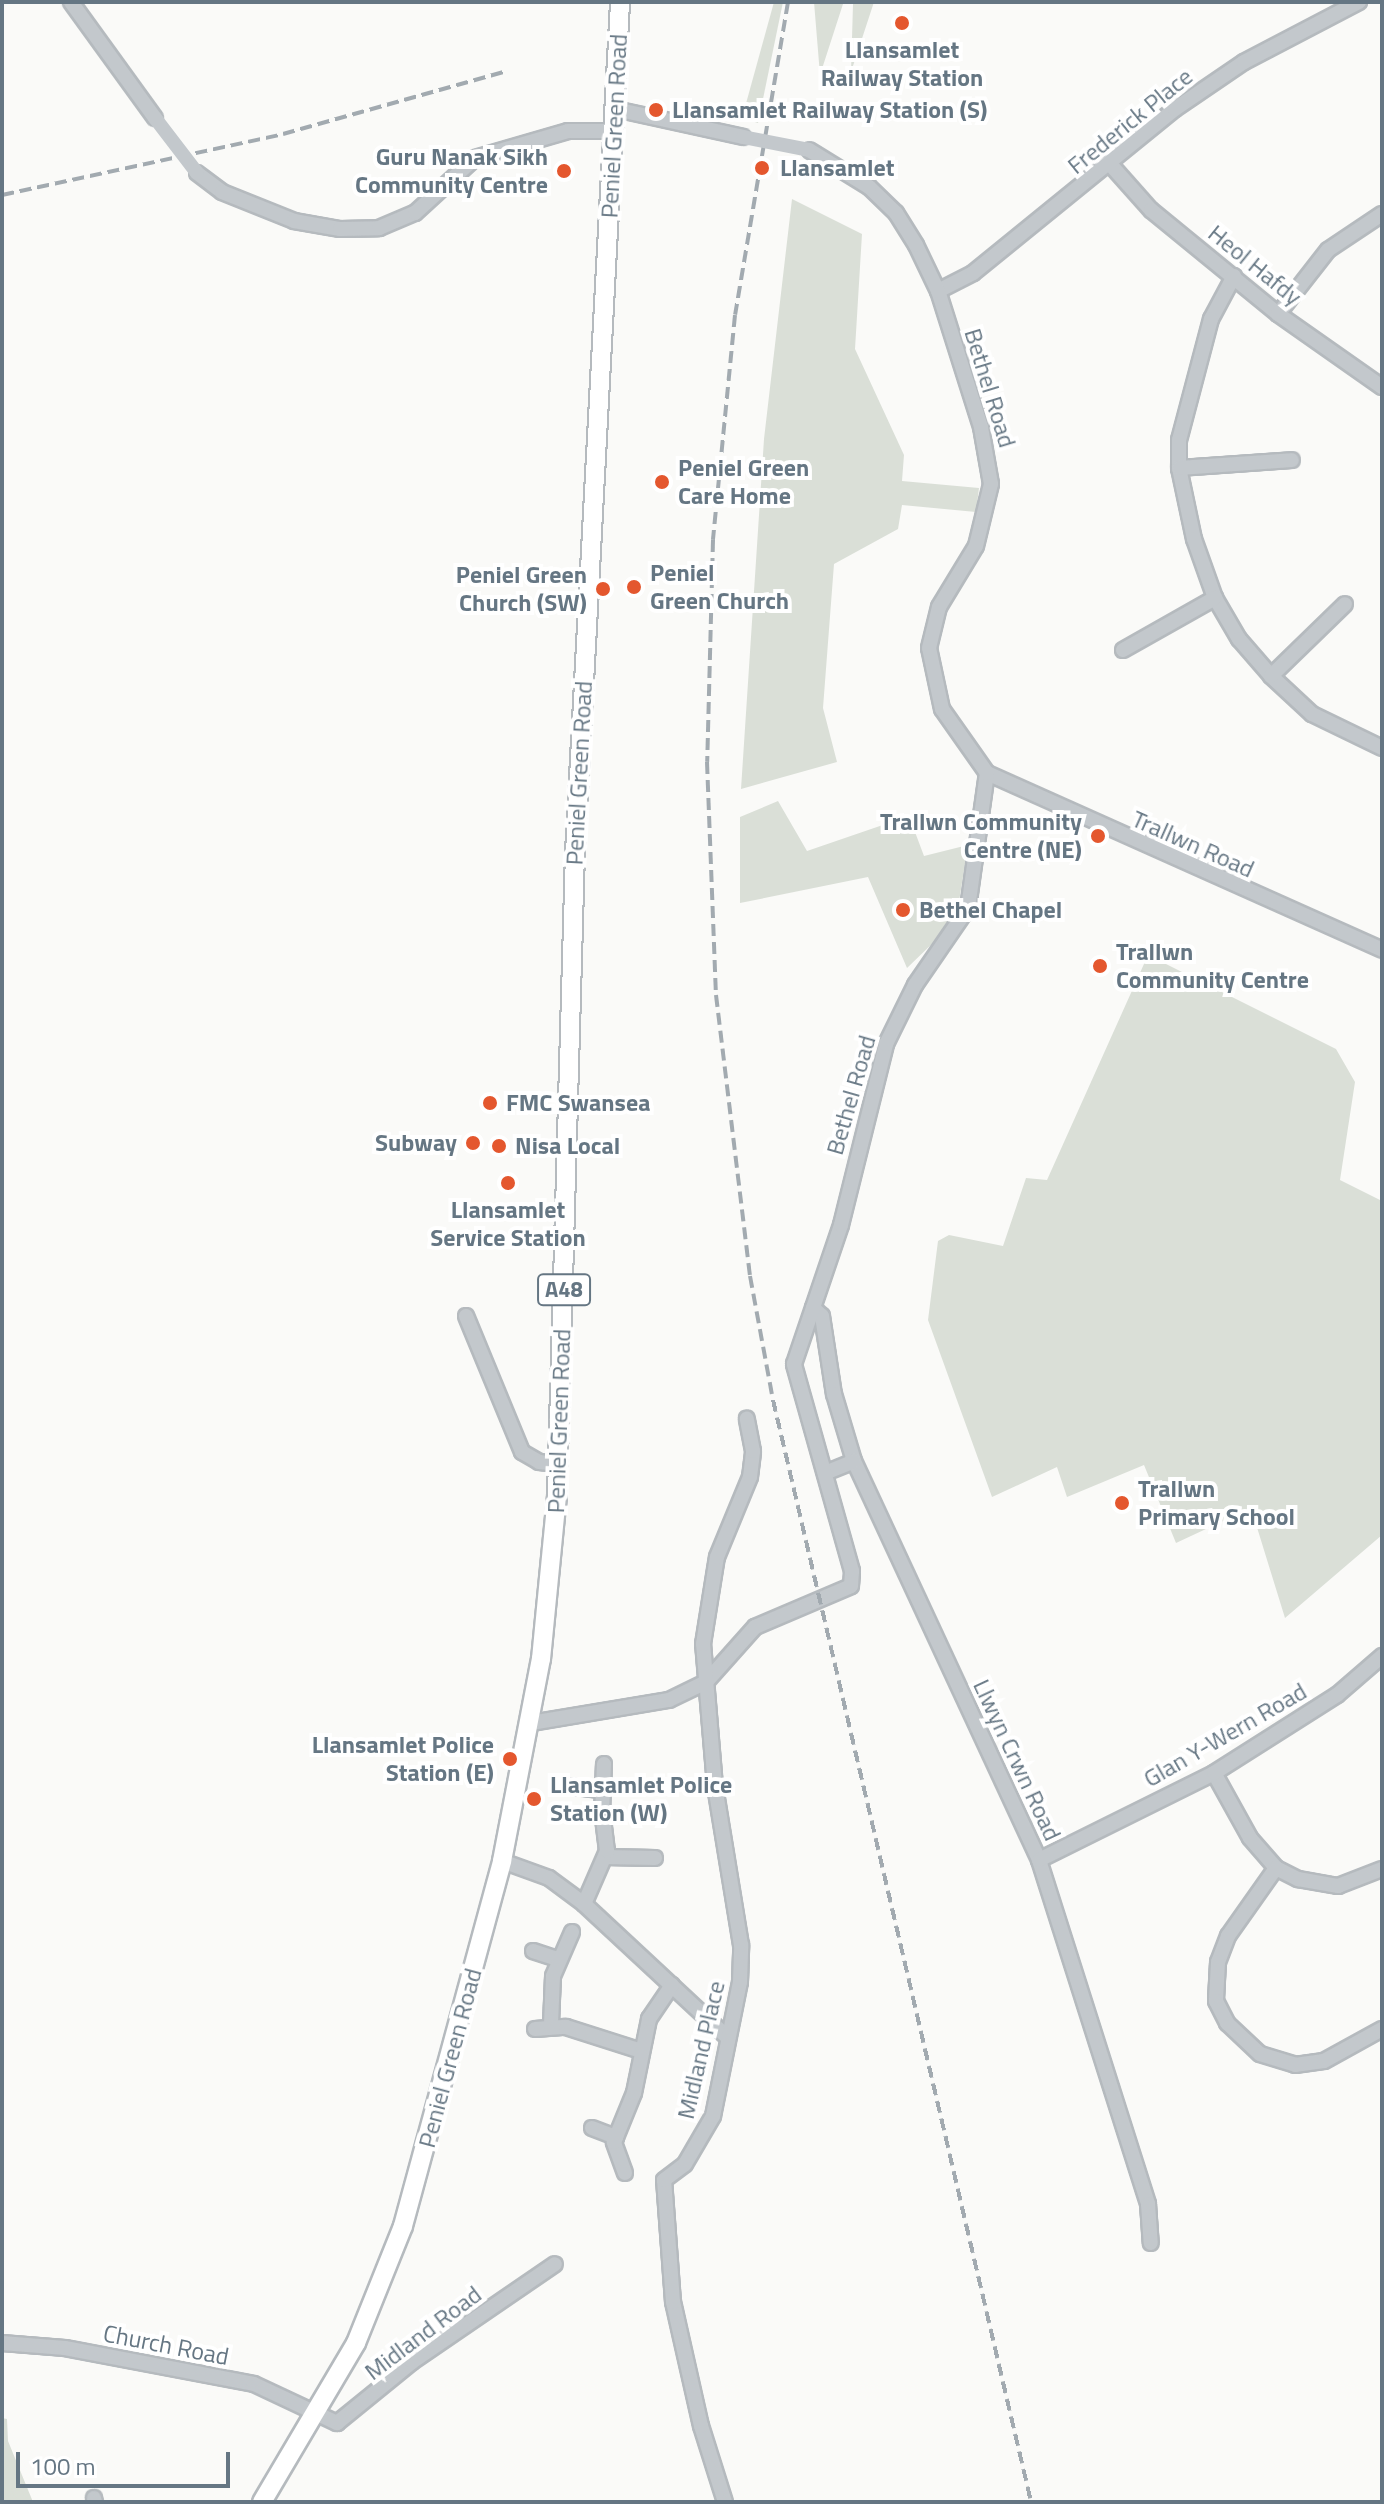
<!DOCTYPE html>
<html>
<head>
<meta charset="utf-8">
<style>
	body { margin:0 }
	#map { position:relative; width:1384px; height:2504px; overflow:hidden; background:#fafaf8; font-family:"Titillium Web",sans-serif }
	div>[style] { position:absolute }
	.green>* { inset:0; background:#dadfd7 }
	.roads { filter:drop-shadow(2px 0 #b5babe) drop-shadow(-2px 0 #b5babe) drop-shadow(0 2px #b5babe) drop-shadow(0 -2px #b5babe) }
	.minor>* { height:14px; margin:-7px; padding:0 7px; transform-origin:7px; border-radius:7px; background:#c3c8cc }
	.major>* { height:18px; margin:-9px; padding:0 9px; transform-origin:9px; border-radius:9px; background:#fff }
	.rail>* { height:4px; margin-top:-2px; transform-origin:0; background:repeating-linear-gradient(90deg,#a2aab0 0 12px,transparent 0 18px) }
	.minor-bridge>* { height:14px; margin:-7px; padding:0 7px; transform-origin:7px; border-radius:7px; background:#c3c8cc }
	.dots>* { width:22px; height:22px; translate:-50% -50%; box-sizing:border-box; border:4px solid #fff; border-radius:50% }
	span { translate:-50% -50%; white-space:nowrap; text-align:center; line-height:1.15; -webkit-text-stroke:8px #fff; paint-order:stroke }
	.shield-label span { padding:2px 6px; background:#fff; border:2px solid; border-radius:6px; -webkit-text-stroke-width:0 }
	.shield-label { font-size:22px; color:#657683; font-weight:700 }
	.poi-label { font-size:24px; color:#657683; font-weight:700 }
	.left { translate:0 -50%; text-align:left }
	.right { translate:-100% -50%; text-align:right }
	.street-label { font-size:24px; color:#657683 }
	.frame { position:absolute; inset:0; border:4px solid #657683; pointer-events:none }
	.scale { position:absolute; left:16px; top:2452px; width:214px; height:36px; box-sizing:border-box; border:4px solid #657683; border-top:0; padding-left:10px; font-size:24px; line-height:28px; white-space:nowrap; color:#657683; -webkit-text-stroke:6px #fff; paint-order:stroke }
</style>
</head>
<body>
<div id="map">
	<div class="green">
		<i style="clip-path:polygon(774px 2px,783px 2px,758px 123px,742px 118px)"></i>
		<i style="clip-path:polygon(814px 2px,874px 2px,851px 72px,853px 4px,843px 4px,820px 75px)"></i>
		<i style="clip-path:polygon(792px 199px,862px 234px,855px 349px,904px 455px,902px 481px,979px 488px,976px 512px,902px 505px,898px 529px,834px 564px,823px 708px,837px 762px,741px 789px,764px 439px)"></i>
		<i style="clip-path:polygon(778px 801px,807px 851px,909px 816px,924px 856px,968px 845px,958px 908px,936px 940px,907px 968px,868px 877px,740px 903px,740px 817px)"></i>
		<i style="clip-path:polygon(1148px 955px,1336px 1049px,1355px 1082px,1340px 1180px,1382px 1201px,1382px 1535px,1285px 1618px,1251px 1508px,1176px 1543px,1144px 1465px,1067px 1497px,1057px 1467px,992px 1497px,928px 1320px,938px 1241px,949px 1235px,1003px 1246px,1026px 1178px,1047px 1180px)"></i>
		<i style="clip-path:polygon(2px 2418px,7px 2419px,8px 2441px,33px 2502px,2px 2502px)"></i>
	</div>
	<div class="roads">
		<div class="minor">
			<i style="left:71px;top:2px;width:143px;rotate:54.1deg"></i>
			<i style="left:615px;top:109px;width:131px;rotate:12.3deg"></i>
			<i style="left:1110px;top:164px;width:62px;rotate:48.3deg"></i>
			<i style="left:1151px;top:210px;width:164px;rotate:39.3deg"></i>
			<i style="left:1278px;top:314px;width:127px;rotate:35.1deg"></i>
			<i style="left:197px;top:173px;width:31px;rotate:37deg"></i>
			<i style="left:222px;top:192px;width:78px;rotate:21.9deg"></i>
			<i style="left:294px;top:221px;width:47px;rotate:9.9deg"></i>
			<i style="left:340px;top:229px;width:39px;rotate:-1deg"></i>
			<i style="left:379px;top:228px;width:39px;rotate:-23deg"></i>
			<i style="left:415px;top:213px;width:81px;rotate:-42.5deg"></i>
			<i style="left:475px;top:158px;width:97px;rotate:-16.2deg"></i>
			<i style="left:568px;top:131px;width:46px"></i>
			<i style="left:1234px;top:276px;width:49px;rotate:118.1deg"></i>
			<i style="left:1211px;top:319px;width:125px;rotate:104.8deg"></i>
			<i style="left:1179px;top:440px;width:28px;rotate:90deg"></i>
			<i style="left:1179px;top:468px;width:73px;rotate:78.1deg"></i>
			<i style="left:1194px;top:539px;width:63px;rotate:70.4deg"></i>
			<i style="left:1215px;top:598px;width:48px;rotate:59.7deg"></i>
			<i style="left:1239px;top:639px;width:49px;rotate:49.1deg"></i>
			<i style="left:1271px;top:676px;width:56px;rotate:42.8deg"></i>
			<i style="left:1312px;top:714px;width:78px;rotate:25.9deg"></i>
			<i style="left:938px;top:291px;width:39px;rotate:-27deg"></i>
			<i style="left:973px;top:273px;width:260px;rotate:-39.1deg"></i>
			<i style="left:1175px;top:109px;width:83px;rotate:-34.3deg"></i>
			<i style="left:1244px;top:62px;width:130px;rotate:-27.6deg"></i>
			<i style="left:1278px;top:314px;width:81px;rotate:-52deg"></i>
			<i style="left:1328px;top:250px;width:65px;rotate:-33.7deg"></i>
			<i style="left:1179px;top:468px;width:113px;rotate:-4deg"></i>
			<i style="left:1123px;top:650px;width:106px;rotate:-29.5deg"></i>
			<i style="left:1271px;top:676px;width:103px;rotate:-44.2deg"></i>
			<i style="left:987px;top:773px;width:433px;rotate:24.1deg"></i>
			<i style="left:813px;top:1308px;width:12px;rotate:42deg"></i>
			<i style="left:822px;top:1316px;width:79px;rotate:81.3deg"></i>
			<i style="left:834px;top:1394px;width:70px;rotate:73.4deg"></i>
			<i style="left:854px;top:1461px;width:440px;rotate:65.1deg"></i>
			<i style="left:1039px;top:1860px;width:361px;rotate:72.4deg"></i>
			<i style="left:1148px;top:2204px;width:39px;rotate:86deg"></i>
			<i style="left:466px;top:1316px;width:147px;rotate:67.6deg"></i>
			<i style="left:522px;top:1452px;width:20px;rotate:30deg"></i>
			<i style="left:539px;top:1462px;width:19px;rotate:6deg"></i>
			<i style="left:825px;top:1473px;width:31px;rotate:-22deg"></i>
			<i style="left:531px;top:1723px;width:140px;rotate:-9.5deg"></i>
			<i style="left:669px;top:1700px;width:41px;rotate:-25.9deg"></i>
			<i style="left:706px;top:1682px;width:74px;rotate:-48.3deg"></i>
			<i style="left:755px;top:1627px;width:104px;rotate:-23.1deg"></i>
			<i style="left:851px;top:1586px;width:15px;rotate:-86deg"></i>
			<i style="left:852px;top:1571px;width:215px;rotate:-105.7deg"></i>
			<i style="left:794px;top:1364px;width:147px;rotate:-71.3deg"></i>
			<i style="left:841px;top:1225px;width:187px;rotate:-76deg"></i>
			<i style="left:886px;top:1044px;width:66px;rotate:-63.8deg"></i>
			<i style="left:915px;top:985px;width:93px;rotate:-55.5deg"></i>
			<i style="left:968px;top:908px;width:136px;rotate:-82deg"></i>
			<i style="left:987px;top:773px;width:78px;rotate:-125.1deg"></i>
			<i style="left:942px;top:709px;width:62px;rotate:-102deg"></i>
			<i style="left:929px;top:648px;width:42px;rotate:-76.3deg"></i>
			<i style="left:939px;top:607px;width:71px;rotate:-58.8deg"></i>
			<i style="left:976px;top:546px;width:64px;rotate:-76.4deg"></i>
			<i style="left:991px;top:484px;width:58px;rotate:-100deg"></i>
			<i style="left:981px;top:427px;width:143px;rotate:-107.5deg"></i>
			<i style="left:938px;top:291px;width:51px;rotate:-115.6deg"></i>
			<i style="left:916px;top:245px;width:38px;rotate:-122deg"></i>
			<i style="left:896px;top:213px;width:37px;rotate:-136deg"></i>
			<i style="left:869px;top:187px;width:70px;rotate:-148.3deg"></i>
			<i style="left:1214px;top:1773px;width:74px;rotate:61deg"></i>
			<i style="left:1250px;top:1838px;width:40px;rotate:49deg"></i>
			<i style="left:1276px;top:1868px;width:25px;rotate:27deg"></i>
			<i style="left:1298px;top:1879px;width:41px;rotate:9.9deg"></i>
			<i style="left:1338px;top:1886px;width:47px;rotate:-21.1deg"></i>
			<i style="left:567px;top:1786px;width:35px;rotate:7deg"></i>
			<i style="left:605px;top:1857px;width:50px;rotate:1.1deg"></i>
			<i style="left:1039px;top:1860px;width:195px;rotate:-26.4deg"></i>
			<i style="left:1214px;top:1773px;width:146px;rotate:-32.4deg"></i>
			<i style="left:1337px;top:1695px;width:60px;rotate:-40.9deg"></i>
			<i style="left:502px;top:1861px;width:50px;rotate:19.9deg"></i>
			<i style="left:549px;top:1878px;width:44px;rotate:36.6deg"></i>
			<i style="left:584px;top:1904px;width:197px;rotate:42.9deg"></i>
			<i style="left:1276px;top:1868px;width:83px;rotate:125.2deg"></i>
			<i style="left:1228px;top:1936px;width:28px;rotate:111deg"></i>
			<i style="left:1218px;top:1962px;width:39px;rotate:93deg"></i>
			<i style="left:1216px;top:2001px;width:25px;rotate:63deg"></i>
			<i style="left:1227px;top:2023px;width:45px;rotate:43.2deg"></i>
			<i style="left:1260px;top:2054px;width:37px;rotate:17deg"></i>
			<i style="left:1295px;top:2065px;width:29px;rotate:-8deg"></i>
			<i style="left:1324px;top:2061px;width:66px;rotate:-28.9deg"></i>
			<i style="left:584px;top:1904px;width:58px;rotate:-66.5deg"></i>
			<i style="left:607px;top:1851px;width:38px;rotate:-97deg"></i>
			<i style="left:602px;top:1813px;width:49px;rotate:-87.7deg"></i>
			<i style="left:533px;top:1951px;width:26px;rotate:18deg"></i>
			<i style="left:551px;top:2024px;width:48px;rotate:-87.6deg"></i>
			<i style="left:553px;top:1976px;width:48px;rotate:-66.6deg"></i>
			<i style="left:535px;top:2029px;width:31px;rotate:-4deg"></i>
			<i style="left:566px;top:2027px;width:79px;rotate:17.7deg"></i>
			<i style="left:592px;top:2128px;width:26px;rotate:21deg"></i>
			<i style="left:625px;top:2173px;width:33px;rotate:-110deg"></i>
			<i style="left:614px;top:2142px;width:53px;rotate:-67.8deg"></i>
			<i style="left:634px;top:2093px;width:76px;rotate:-78.5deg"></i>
			<i style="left:649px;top:2019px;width:41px;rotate:-55.9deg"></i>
			<i style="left:2px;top:2343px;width:63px;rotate:4.5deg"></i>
			<i style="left:65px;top:2348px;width:192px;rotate:10.8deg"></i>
			<i style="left:254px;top:2384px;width:92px;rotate:25.2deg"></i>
			<i style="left:337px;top:2423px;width:97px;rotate:-39.1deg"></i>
			<i style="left:412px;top:2362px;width:173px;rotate:-34.4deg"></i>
			<i style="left:94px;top:2498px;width:4px;rotate:76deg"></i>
			<i style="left:725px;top:2502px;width:80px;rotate:-107.5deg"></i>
			<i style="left:701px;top:2426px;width:127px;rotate:-102.7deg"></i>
			<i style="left:673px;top:2302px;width:122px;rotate:-94.2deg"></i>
			<i style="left:664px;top:2180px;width:26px;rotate:-37deg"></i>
			<i style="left:685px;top:2164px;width:56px;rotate:-59.7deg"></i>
			<i style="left:713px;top:2116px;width:137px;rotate:-78.6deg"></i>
			<i style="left:740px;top:1982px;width:37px;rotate:-88deg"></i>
			<i style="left:741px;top:1945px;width:161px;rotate:-99.3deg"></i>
			<i style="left:715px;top:1786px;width:143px;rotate:-94.8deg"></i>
			<i style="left:703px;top:1644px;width:88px;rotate:-80.9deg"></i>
			<i style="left:717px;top:1557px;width:87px;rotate:-67.6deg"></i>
			<i style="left:750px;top:1477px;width:26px;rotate:-83deg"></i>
			<i style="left:753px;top:1451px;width:33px;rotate:-101deg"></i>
		</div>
		<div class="major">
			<i style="left:262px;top:2502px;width:185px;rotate:-59.4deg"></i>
			<i style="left:356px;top:2343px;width:126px;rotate:-68.1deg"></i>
			<i style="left:403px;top:2226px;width:378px;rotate:-74.8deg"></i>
			<i style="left:502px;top:1861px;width:206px;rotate:-79.1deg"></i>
			<i style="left:541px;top:1659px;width:164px;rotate:-84.4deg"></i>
			<i style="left:557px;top:1496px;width:643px;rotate:-88.4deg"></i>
			<i style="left:575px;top:853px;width:852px;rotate:-86.97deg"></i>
		</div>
	</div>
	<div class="rail">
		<i style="left:788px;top:2px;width:317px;rotate:99.6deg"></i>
		<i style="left:735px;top:315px;width:226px;rotate:95.6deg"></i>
		<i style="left:713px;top:540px;width:222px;rotate:91.5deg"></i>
		<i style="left:707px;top:762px;width:233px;rotate:87.8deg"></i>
		<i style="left:716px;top:995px;width:283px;rotate:83.1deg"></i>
		<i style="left:750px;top:1276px;width:126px;rotate:79.5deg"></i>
		<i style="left:773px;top:1400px;width:1132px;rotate:76.82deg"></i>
		<i style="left:2px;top:195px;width:288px;rotate:-12.2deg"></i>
		<i style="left:283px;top:134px;width:229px;rotate:-15.7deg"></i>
	</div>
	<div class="minor-bridge">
		<i style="left:155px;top:118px;width:69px;rotate:52.6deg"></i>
		<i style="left:743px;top:137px;width:67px;rotate:11.1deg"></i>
	</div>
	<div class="dots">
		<i style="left:902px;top:23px;background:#e4572e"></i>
		<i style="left:656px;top:110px;background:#e4572e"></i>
		<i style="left:762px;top:168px;background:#e4572e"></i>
		<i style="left:564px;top:171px;background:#e4572e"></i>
		<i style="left:662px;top:482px;background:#e4572e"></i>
		<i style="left:634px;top:587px;background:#e4572e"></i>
		<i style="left:603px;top:589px;background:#e4572e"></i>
		<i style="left:1098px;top:836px;background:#e4572e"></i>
		<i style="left:903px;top:910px;background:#e4572e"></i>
		<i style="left:1100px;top:966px;background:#e4572e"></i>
		<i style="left:490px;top:1103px;background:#e4572e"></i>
		<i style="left:473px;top:1143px;background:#e4572e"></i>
		<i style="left:499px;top:1146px;background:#e4572e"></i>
		<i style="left:508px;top:1183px;background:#e4572e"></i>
		<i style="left:1122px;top:1503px;background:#e4572e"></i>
		<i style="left:510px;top:1759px;background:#e4572e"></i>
		<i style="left:534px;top:1799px;background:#e4572e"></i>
	</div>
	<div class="shield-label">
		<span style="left:564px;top:1290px">A48</span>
	</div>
	<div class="poi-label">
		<span style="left:902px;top:64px">Llansamlet<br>Railway Station</span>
		<span class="left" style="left:672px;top:110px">Llansamlet Railway Station (S)</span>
		<span class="right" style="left:548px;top:171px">Guru Nanak Sikh<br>Community Centre</span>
		<span class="left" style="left:780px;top:168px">Llansamlet</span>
		<span class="left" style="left:678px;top:482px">Peniel Green<br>Care Home</span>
		<span class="left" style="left:650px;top:587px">Peniel<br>Green Church</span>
		<span class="right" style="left:587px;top:589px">Peniel Green<br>Church (SW)</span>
		<span class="right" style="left:1082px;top:836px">Trallwn Community<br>Centre (NE)</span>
		<span class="left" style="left:919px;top:910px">Bethel Chapel</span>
		<span class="left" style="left:1116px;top:966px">Trallwn<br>Community Centre</span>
		<span class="left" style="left:506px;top:1103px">FMC Swansea</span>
		<span class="right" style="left:457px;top:1143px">Subway</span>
		<span class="left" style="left:515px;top:1146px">Nisa Local</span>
		<span style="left:508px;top:1224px">Llansamlet<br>Service Station</span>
		<span class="left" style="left:1138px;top:1503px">Trallwn<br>Primary School</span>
		<span class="right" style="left:494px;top:1759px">Llansamlet Police<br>Station (E)</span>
		<span class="left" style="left:550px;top:1799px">Llansamlet Police<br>Station (W)</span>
	</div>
	<div class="street-label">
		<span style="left:1130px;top:121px;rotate:-39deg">Frederick Place</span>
		<span style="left:614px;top:126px;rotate:-87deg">Peniel Green Road</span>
		<span style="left:1255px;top:265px;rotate:39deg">Heol Hafdy</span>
		<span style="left:990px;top:388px;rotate:73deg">Bethel Road</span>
		<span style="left:579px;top:773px;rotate:-87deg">Peniel Green Road</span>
		<span style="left:1193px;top:844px;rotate:24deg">Trallwn Road</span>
		<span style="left:851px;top:1095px;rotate:-74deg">Bethel Road</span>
		<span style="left:559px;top:1421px;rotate:-88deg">Peniel Green Road</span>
		<span style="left:1225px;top:1735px;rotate:-30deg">Glan Y-Wern Road</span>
		<span style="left:1017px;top:1760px;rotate:65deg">Llwyn Crwn Road</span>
		<span style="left:701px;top:2050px;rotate:-77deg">Midland Place</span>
		<span style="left:450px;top:2058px;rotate:-75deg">Peniel Green Road</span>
		<span style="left:423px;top:2333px;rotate:-37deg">Midland Road</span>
		<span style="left:166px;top:2345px;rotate:11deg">Church Road</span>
	</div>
	<div class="frame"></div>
	<div class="scale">100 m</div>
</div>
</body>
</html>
